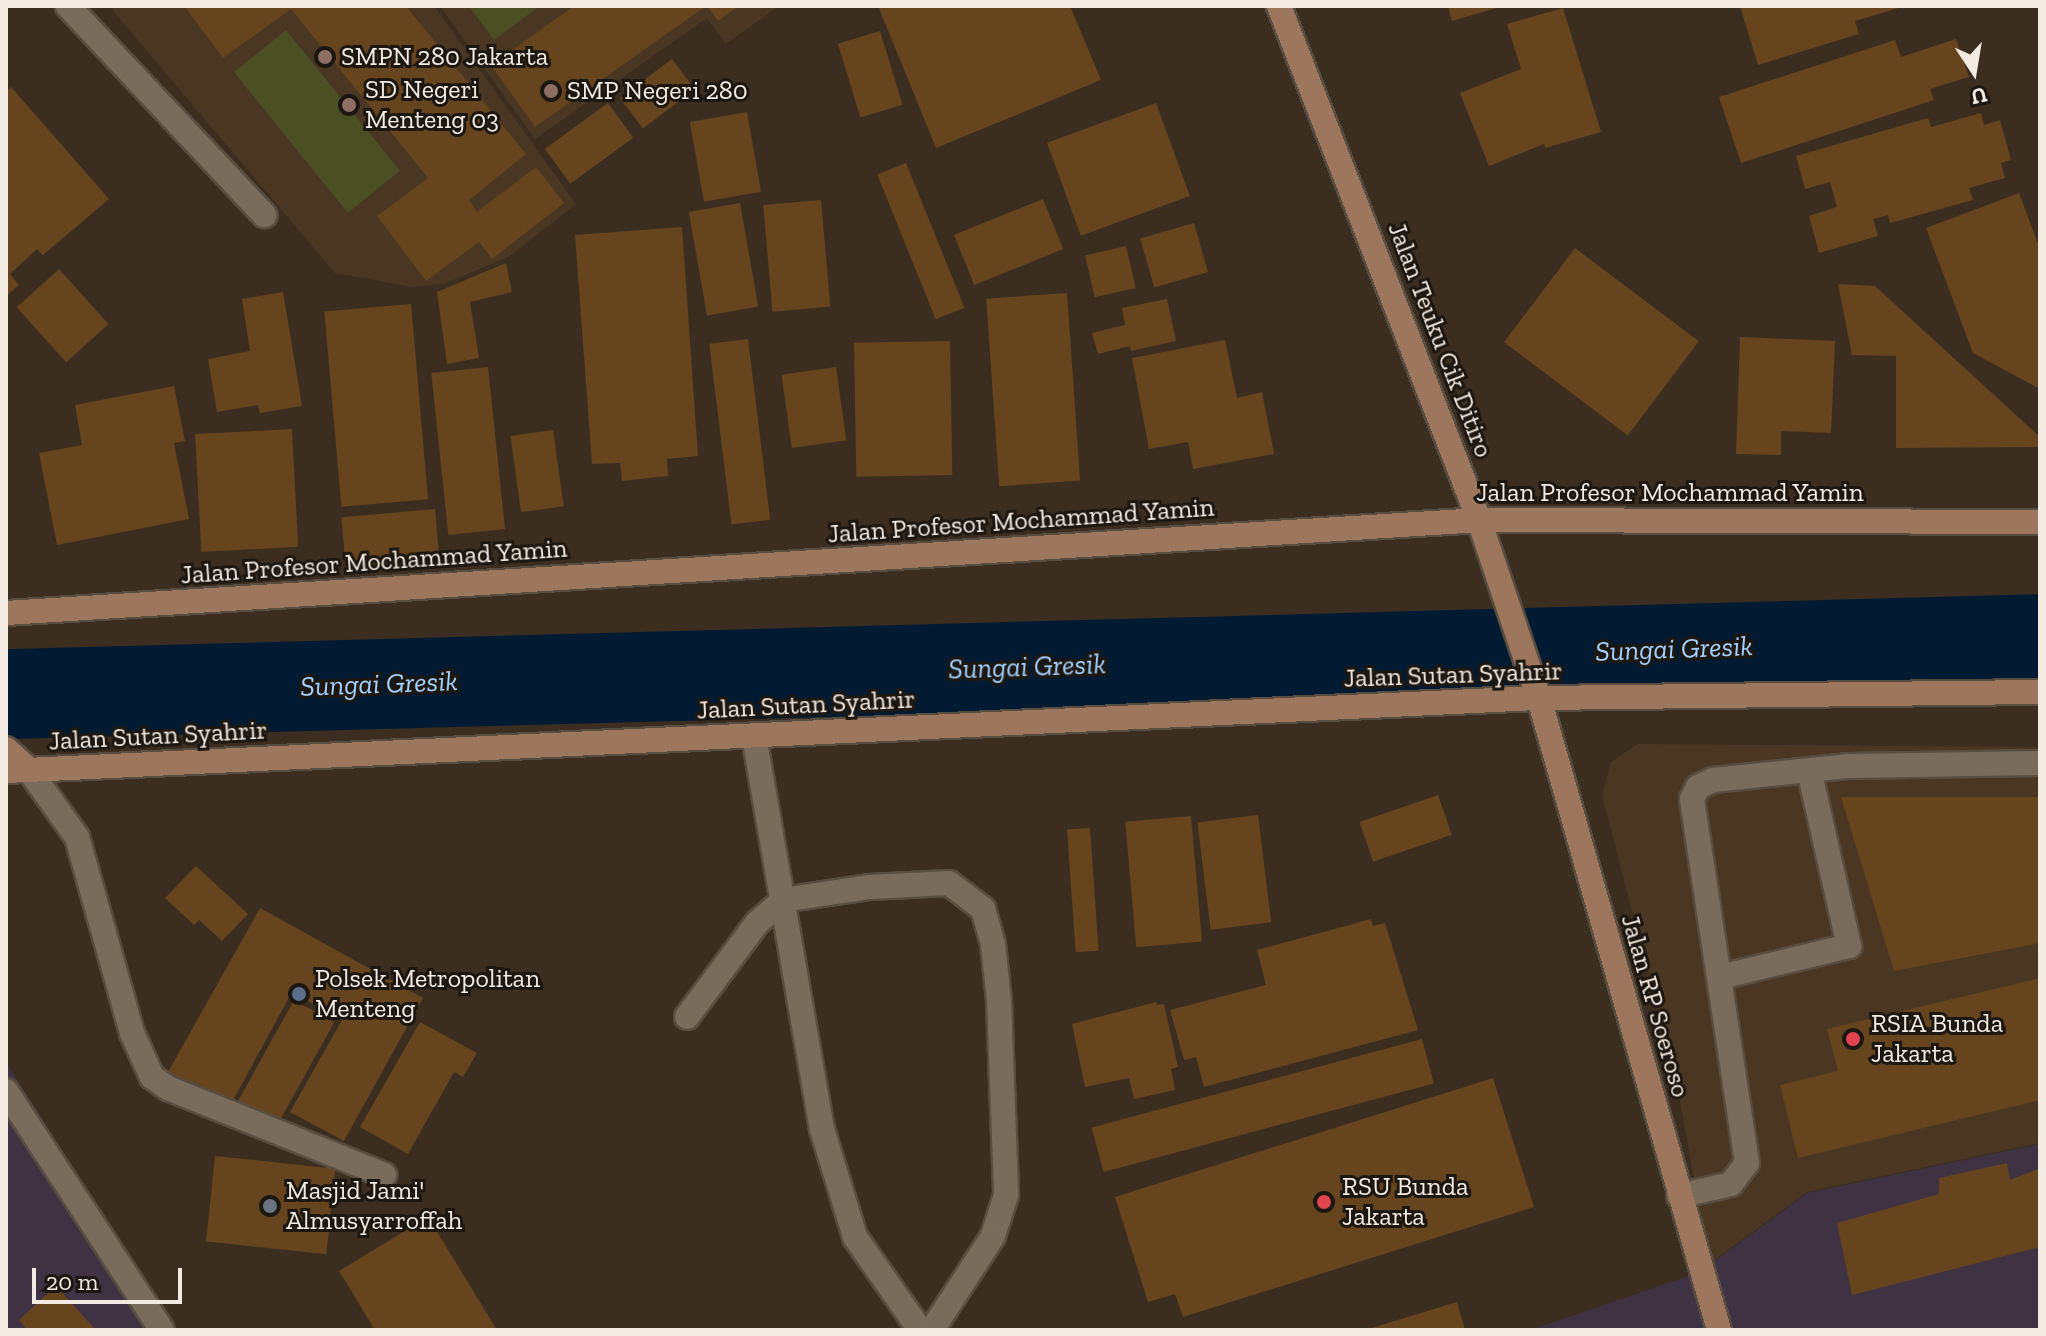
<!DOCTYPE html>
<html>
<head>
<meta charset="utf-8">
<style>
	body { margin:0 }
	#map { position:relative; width:2046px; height:1336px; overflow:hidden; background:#3b2e21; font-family:"Zilla Slab",serif }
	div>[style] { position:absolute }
	.commercial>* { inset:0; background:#3f3343 }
	.built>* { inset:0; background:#493724 }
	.green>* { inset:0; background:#4b4f24; transform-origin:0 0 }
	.river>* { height:90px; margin:-45px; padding:0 45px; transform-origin:45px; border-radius:45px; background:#021b32 }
	.building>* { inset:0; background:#66441e; transform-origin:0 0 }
	.roads { filter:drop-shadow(2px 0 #584d41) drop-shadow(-2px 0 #584d41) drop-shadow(0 2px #584d41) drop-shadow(0 -2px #584d41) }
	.lane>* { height:24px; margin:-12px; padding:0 12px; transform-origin:12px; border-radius:12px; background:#7a6c5d }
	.street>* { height:24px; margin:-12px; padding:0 12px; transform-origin:12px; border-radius:12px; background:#7a6c5d }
	.secondary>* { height:24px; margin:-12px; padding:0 12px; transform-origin:12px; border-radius:12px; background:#9c765d }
	.dots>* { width:22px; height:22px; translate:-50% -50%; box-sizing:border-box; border:4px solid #1d1711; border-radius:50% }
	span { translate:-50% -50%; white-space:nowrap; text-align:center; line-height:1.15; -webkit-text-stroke:6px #1d1711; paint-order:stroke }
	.poi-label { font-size:26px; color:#f3eae2 }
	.left { translate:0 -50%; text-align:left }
	.street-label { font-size:26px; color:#f3eae2 }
	.water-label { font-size:28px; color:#a3d1ff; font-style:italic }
	.frame { position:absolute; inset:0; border:8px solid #f3eae2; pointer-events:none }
	.north { position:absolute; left:1934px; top:32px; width:80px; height:80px; -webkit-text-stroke:6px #1d1711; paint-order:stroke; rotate:168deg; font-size:22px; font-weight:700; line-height:32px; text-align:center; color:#f3eae2 }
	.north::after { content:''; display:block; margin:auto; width:28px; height:36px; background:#f3eae2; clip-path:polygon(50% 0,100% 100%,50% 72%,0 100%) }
	.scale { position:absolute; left:32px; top:1268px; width:150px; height:36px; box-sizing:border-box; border:4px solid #f3eae2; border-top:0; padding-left:10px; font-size:24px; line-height:28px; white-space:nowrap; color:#f3eae2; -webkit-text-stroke:6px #1d1711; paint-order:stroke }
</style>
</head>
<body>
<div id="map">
	<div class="commercial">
		<i style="clip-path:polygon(6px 1062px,175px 1330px,6px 1330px)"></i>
		<i style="clip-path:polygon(2040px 1144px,2040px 1330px,1531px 1330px,1700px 1272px,1807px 1193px)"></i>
	</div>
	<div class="built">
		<i style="clip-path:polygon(109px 6px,434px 6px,576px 204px,510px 256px,444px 284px,412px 287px,335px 273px)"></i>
		<i style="clip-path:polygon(440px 6px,779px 6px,726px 44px,707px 18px,535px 139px)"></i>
		<i style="clip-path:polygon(1638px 744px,2040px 747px,2040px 1143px,1807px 1192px,1709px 1264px,1677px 1084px,1602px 795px,1611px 762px)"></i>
	</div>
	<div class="green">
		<i style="clip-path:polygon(469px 6px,540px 6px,494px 40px)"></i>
		<i style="left:286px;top:30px;width:181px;height:67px;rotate:51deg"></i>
	</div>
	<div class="river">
		<i style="left:13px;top:694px;width:2028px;rotate:-1.55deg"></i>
	</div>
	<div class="building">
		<i style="clip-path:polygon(184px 6px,406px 6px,526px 154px,469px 200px,477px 212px,536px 167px,564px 203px,492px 259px,479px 242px,426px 281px,377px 216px,428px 178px,291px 9px,223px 58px)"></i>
		<i style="clip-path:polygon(574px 6px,706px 6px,535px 127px,491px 65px)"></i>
		<i style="clip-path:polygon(707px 6px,739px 6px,718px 21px)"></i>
		<i style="clip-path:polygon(878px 6px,1070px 6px,1101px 80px,936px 148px)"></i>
		<i style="clip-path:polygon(1448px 6px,1500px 6px,1500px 7px,1452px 21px)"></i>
		<i style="clip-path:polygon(1740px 6px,1901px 6px,1902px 7px,1855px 21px,1859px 34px,1758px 65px)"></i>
		<i style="clip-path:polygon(1563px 8px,1601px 132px,1545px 148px,1544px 144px,1489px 166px,1460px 93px,1521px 69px,1507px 24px)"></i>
		<i style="left:880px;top:31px;width:77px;height:44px;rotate:73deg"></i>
		<i style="clip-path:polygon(1956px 39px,1969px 77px,1930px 89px,1934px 100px,1741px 163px,1719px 97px,1895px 40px,1901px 57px)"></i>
		<i style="left:672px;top:59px;width:38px;height:65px;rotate:53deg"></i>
		<i style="clip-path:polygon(11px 87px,109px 199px,43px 255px,37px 249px,10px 274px,19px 285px,6px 296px,6px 92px)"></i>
		<i style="left:608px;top:103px;width:43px;height:78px;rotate:54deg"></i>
		<i style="left:1156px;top:103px;width:99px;height:116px;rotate:70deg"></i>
		<i style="left:747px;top:112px;width:81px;height:58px;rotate:80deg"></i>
		<i style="clip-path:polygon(1981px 113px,1984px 125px,2000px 120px,2011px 160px,2001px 163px,2005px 178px,1969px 188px,1973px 200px,1890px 223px,1888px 215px,1873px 219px,1878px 236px,1819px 253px,1809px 216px,1837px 207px,1830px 182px,1805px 189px,1796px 156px,1928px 118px,1931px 127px)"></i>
		<i style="left:906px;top:163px;width:156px;height:31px;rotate:68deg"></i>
		<i style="clip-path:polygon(2019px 193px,2040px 249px,2040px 389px,1973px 353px,1926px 228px)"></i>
		<i style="left:1043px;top:199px;width:54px;height:96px;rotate:68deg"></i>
		<i style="left:821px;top:200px;width:107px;height:58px;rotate:85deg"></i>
		<i style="left:740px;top:203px;width:105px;height:52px;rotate:80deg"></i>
		<i style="left:1194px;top:223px;width:51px;height:56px;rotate:74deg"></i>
		<i style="clip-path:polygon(682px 227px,698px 456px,667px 459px,668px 476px,622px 481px,620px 463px,592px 464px,575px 235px)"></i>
		<i style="left:1126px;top:246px;width:43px;height:42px;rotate:77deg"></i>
		<i style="left:1575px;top:248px;width:155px;height:118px;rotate:37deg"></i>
		<i style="clip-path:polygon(506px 263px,512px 292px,470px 302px,479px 358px,447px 364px,437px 292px)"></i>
		<i style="left:59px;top:269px;width:74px;height:57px;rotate:48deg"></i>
		<i style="clip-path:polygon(1838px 284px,1875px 286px,2040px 437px,2040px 447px,1896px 448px,1896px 356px,1852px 355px)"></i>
		<i style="clip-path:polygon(283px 292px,302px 406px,260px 413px,258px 405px,217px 412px,208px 359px,250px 351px,242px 299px)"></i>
		<i style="left:1067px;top:293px;width:188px;height:81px;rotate:86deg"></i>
		<i style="clip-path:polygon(1167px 299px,1176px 341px,1131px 351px,1130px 346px,1098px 354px,1092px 333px,1125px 325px,1122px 308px)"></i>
		<i style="left:411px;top:304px;width:196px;height:87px;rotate:85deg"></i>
		<i style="clip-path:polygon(1740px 337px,1835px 341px,1831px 433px,1781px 431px,1781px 455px,1736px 454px)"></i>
		<i style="left:748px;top:339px;width:182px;height:39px;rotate:83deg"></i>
		<i style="clip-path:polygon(1225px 340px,1237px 398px,1262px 392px,1274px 454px,1193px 469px,1188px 442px,1149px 449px,1132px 358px)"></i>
		<i style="left:950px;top:341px;width:134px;height:96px;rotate:89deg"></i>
		<i style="left:488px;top:367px;width:163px;height:57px;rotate:84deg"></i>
		<i style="left:836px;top:367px;width:74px;height:55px;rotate:82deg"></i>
		<i style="clip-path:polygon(174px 386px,185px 441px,174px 443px,189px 519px,57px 545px,39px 453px,82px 445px,75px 405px)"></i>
		<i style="left:292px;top:429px;width:118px;height:97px;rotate:87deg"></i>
		<i style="left:553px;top:430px;width:77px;height:43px;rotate:82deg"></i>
		<i style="left:435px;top:509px;width:56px;height:94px;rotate:85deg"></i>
		<i style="left:1438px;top:795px;width:42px;height:83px;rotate:71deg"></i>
		<i style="clip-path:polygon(1841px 797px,2040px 797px,2040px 943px,1894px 971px)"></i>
		<i style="left:1258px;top:815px;width:108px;height:61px;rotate:83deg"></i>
		<i style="left:1191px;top:816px;width:126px;height:66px;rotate:85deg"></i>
		<i style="left:1090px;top:828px;width:123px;height:23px;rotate:86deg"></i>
		<i style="clip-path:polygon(196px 866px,248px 914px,222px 941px,199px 920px,194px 925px,165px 898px)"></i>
		<i style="clip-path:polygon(260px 908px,423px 998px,344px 1141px,290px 1112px,342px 1020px,292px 992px,230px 1106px,168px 1072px)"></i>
		<i style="clip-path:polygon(1371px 919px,1373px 926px,1385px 923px,1418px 1030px,1204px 1087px,1196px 1057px,1184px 1060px,1170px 1010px,1266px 985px,1257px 950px)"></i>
		<i style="clip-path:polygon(2040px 978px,2040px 1100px,1798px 1158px,1780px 1085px,1838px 1071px,1827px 1029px)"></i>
		<i style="left:294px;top:1000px;width:46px;height:115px;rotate:29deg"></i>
		<i style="clip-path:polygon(1156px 1002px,1157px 1005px,1164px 1004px,1178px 1067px,1171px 1069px,1175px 1090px,1134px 1099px,1129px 1078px,1085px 1087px,1072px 1024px)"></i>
		<i style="clip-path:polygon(420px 1022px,477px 1053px,463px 1077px,454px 1072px,408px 1154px,360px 1127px)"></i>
		<i style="left:1422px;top:1039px;width:46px;height:342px;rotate:75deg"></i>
		<i style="clip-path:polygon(1493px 1078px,1534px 1207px,1183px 1317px,1175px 1294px,1148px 1302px,1115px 1197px)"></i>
		<i style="left:215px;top:1156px;width:121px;height:86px;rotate:6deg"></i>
		<i style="clip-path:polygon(2007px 1163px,2010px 1180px,2040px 1168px,2040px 1247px,1852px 1295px,1837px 1223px,1939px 1194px,1939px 1178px)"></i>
		<i style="clip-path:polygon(428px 1217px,497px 1330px,375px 1330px,339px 1271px)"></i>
		<i style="clip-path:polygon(56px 1286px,96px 1330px,27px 1330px,19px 1320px)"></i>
		<i style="clip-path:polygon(1457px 1302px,1465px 1330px,1368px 1330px,1368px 1329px)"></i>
	</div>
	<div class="roads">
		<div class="lane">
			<i style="left:68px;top:6px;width:287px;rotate:46.8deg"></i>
			<i style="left:754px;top:736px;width:399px;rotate:80.2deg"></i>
			<i style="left:822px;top:1129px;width:113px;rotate:73deg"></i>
			<i style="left:855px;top:1237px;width:113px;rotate:55deg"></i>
			<i style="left:29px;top:770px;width:82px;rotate:54.4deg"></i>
			<i style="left:77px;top:837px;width:204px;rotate:74.3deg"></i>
			<i style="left:132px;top:1033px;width:48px;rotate:65.6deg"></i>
			<i style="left:152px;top:1077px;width:19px;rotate:35deg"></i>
			<i style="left:168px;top:1088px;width:233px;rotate:21.9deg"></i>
			<i style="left:1720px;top:977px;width:133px;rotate:-13.5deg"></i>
			<i style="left:1849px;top:946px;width:180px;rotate:-102.8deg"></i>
			<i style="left:687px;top:1017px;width:117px;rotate:-53.3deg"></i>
			<i style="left:757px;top:923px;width:35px;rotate:-41deg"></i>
			<i style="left:783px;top:900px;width:88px;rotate:-8.5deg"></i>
			<i style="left:870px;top:887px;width:79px;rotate:-2.9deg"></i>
			<i style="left:949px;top:883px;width:43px;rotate:37.4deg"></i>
			<i style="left:983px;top:909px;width:36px;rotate:74deg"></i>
			<i style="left:993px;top:944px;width:56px;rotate:83.9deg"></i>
			<i style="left:999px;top:1000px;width:195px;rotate:87.9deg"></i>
			<i style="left:1006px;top:1195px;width:43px;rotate:107.6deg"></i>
			<i style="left:993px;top:1236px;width:112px;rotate:123deg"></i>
			<i style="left:1679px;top:1196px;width:53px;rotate:-13deg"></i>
			<i style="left:1731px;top:1184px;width:26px;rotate:-53deg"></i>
			<i style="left:1747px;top:1163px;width:368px;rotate:-98.6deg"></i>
			<i style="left:1692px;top:799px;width:13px;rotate:-63deg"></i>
			<i style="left:1698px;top:787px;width:17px;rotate:-25deg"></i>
			<i style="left:1713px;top:780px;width:137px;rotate:-5.9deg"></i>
			<i style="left:1849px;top:766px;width:191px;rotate:-0.9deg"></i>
		</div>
		<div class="street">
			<i style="left:6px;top:1091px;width:285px;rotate:56.9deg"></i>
		</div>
		<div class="secondary">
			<i style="left:1279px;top:6px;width:552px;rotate:68.74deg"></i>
			<i style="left:1479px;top:520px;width:188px;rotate:71.4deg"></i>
			<i style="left:1539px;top:698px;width:657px;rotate:74.1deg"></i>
			<i style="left:6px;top:613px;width:1476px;rotate:-3.61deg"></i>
			<i style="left:1479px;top:520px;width:561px;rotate:0.2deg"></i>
			<i style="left:6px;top:749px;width:31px;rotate:42deg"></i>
			<i style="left:6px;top:771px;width:1535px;rotate:-2.73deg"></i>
			<i style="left:1539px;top:698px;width:501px;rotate:-0.69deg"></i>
		</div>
	</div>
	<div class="dots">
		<i style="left:325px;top:57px;background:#8d6e63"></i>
		<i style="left:551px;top:91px;background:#8d6e63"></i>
		<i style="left:349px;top:105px;background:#8d6e63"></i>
		<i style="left:299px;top:994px;background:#5c6f8a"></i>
		<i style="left:1853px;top:1039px;background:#e0444e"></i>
		<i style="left:1324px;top:1202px;background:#e0444e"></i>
		<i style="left:270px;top:1206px;background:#6b7280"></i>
	</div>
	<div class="poi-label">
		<span class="left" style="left:341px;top:57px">SMPN 280 Jakarta</span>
		<span class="left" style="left:365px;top:105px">SD Negeri<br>Menteng 03</span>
		<span class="left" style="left:567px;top:91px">SMP Negeri 280</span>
		<span class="left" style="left:315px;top:994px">Polsek Metropolitan<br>Menteng</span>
		<span class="left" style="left:1871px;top:1039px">RSIA Bunda<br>Jakarta</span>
		<span class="left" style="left:1342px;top:1202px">RSU Bunda<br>Jakarta</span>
		<span class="left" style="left:286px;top:1206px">Masjid Jami'<br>Almusyarroffah</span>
	</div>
	<div class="street-label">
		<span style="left:1440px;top:340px;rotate:69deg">Jalan Teuku Cik Ditiro</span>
		<span style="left:1670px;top:493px">Jalan Profesor Mochammad Yamin</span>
		<span style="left:1021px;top:521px;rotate:-4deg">Jalan Profesor Mochammad Yamin</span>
		<span style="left:374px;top:562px;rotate:-4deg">Jalan Profesor Mochammad Yamin</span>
		<span style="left:1453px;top:675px;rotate:-2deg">Jalan Sutan Syahrir</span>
		<span style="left:806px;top:705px;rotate:-3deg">Jalan Sutan Syahrir</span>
		<span style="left:158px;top:736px;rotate:-3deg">Jalan Sutan Syahrir</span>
		<span style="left:1655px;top:1006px;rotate:74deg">Jalan RP Soeroso</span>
	</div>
	<div class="water-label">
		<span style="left:1674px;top:649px;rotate:-2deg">Sungai Gresik</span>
		<span style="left:1027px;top:667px;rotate:-2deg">Sungai Gresik</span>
		<span style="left:379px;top:684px;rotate:-2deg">Sungai Gresik</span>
	</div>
	<div class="frame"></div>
	<div class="north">U</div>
	<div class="scale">20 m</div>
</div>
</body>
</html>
